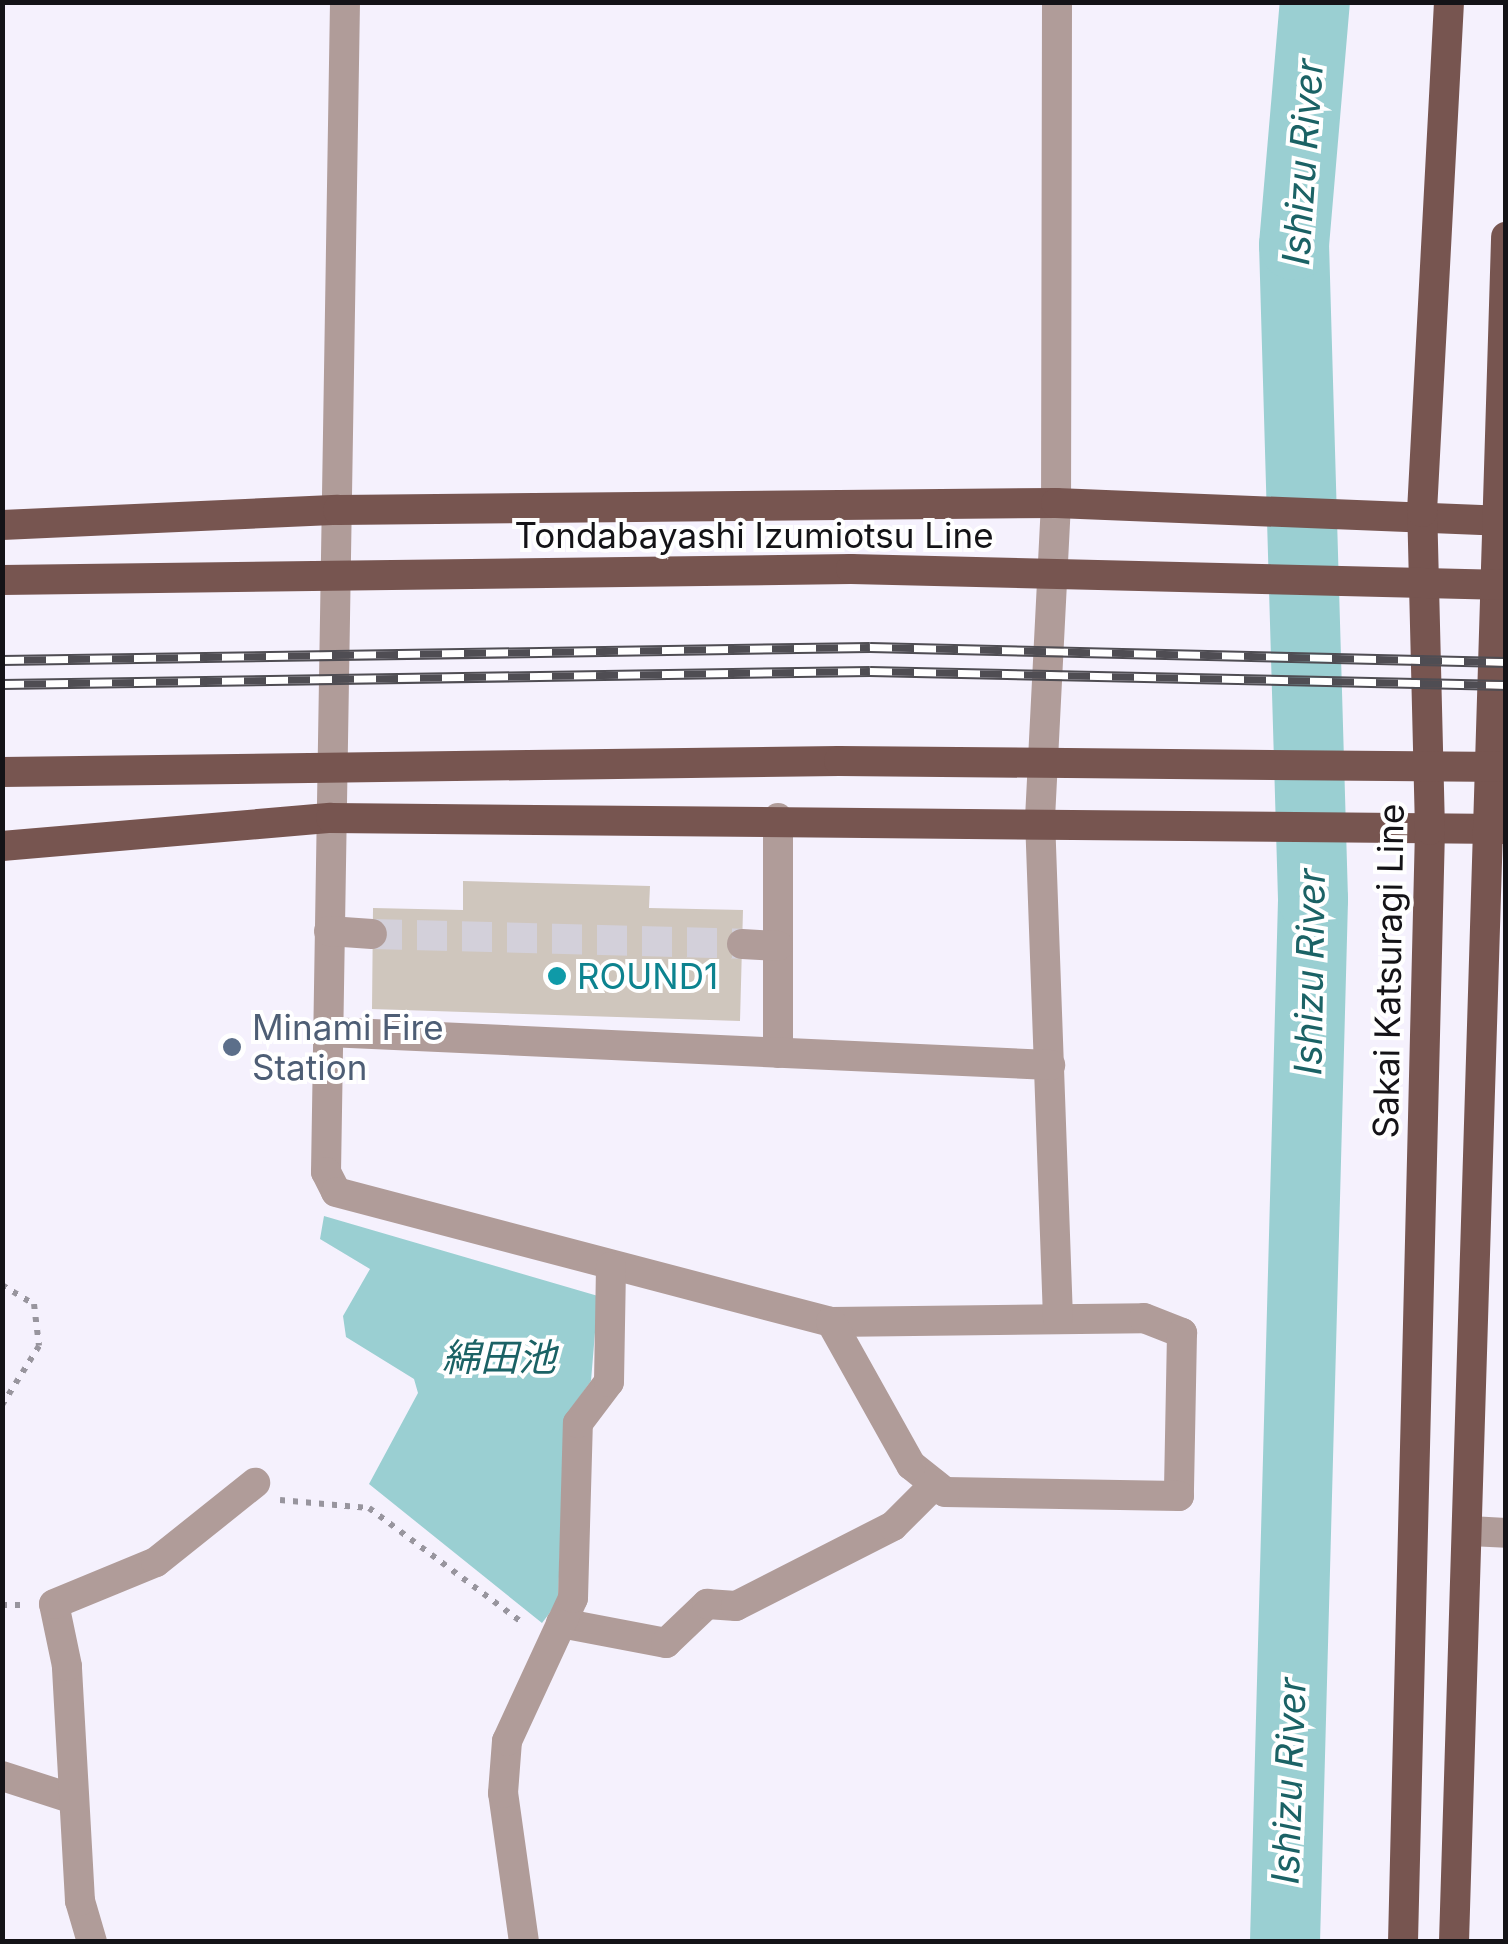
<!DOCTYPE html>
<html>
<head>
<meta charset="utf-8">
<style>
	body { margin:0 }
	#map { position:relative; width:1508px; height:1944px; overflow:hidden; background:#f5f1fd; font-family:Inter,"Noto Sans JP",sans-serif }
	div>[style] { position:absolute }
	.water>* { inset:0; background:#9acfd2 }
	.river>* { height:70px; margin:-35px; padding:0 35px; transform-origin:35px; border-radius:35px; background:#9acfd2 }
	.building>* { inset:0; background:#cfc6bd }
	.minor-tunnel>* { height:30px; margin-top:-15px; transform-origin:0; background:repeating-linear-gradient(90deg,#d3d0da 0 30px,transparent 0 45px) }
	.path>* { height:6px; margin-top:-3px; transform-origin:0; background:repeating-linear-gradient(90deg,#98959e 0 5px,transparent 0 13px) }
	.minor>* { height:30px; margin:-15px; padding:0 15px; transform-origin:15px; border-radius:15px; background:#b09c99 }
	.major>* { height:30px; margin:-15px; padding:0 15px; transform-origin:15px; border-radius:15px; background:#775550 }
	.rail>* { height:11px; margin-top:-5.5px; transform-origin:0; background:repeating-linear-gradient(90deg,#fff 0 22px,#4f4d53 0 44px); box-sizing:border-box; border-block:2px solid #4f4d53 }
	.major-bridge>* { height:30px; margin:-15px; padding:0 15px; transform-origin:15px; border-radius:15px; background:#775550 }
	.dots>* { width:28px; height:28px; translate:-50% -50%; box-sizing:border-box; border:5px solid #fff; border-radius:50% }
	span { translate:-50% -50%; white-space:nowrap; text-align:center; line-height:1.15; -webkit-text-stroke:8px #fff; paint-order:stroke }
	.street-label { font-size:35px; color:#141317 }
	.culture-label { font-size:35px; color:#0d838f }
	.left { translate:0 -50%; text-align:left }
	.service-label { font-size:35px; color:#4e5e75 }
	.water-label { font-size:38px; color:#1b6265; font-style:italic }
	.frame { position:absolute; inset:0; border:5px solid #141317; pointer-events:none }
</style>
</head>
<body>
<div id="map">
	<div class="water">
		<i style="clip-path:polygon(324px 1216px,598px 1296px,591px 1381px,565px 1417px,558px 1602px,542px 1623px,369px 1484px,418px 1393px,414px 1379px,346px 1337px,343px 1316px,370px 1269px,320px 1239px)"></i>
	</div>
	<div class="river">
		<i style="left:1285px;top:1942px;width:1043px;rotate:-88.46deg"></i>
		<i style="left:1313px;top:899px;width:654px;rotate:-91.66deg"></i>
		<i style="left:1294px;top:245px;width:244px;rotate:-85.1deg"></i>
	</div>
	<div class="building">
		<i style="clip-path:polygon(463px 881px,650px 886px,649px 908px,743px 910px,740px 1021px,372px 1009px,373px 908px,463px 910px)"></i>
	</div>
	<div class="minor-tunnel">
		<i style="left:372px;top:934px;width:370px;rotate:1.5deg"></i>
	</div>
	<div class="path">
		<i style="left:2px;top:1285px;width:37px;rotate:31deg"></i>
		<i style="left:34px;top:1304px;width:42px;rotate:83.2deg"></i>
		<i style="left:39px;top:1346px;width:70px;rotate:122.1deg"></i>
		<i style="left:280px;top:1500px;width:89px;rotate:5.1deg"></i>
		<i style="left:369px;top:1508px;width:194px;rotate:36.8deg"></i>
		<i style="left:2px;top:1605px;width:19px"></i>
	</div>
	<div class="minor">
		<i style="left:345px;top:2px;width:1170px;rotate:90.93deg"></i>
		<i style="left:326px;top:1172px;width:22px;rotate:63deg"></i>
		<i style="left:336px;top:1192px;width:512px;rotate:14.72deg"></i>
		<i style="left:831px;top:1322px;width:313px;rotate:-0.7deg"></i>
		<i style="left:1144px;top:1318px;width:41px;rotate:21.5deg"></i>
		<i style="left:1182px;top:1333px;width:163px;rotate:91.1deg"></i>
		<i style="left:1179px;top:1496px;width:234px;rotate:-179deg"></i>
		<i style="left:945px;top:1492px;width:43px;rotate:-141.5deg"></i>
		<i style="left:911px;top:1465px;width:164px;rotate:-119.2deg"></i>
		<i style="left:1057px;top:2px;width:501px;rotate:90.11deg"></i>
		<i style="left:1056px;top:503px;width:315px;rotate:92.9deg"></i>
		<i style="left:1040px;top:818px;width:501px;rotate:87.94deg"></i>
		<i style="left:778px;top:818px;width:235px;rotate:90deg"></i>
		<i style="left:329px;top:931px;width:43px;rotate:4deg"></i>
		<i style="left:742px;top:944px;width:36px;rotate:3deg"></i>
		<i style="left:328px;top:1032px;width:723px;rotate:2.62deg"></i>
		<i style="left:1470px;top:1531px;width:36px;rotate:3deg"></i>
		<i style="left:561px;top:1623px;width:107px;rotate:10.8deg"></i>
		<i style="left:666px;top:1643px;width:57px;rotate:-43.6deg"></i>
		<i style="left:707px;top:1604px;width:29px;rotate:4deg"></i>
		<i style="left:736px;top:1606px;width:176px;rotate:-27deg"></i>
		<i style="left:893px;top:1526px;width:59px;rotate:-45deg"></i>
		<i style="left:2px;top:1776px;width:71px;rotate:17.9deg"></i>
		<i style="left:92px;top:1942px;width:43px;rotate:-106.3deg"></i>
		<i style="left:80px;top:1901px;width:235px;rotate:-93.2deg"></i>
		<i style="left:67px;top:1666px;width:63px;rotate:-101.8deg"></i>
		<i style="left:54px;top:1604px;width:110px;rotate:-22.4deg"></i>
		<i style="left:156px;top:1562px;width:127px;rotate:-38.6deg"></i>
		<i style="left:524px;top:1942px;width:150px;rotate:-98deg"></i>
		<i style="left:503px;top:1793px;width:52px;rotate:-85.6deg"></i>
		<i style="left:507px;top:1741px;width:157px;rotate:-65.2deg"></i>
		<i style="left:573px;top:1598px;width:175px;rotate:-88.4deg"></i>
		<i style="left:578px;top:1423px;width:51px;rotate:-52.9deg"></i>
		<i style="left:609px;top:1382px;width:115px;rotate:-89deg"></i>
	</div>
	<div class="major">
		<i style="left:2px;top:525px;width:336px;rotate:-2.6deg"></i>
		<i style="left:338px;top:510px;width:718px;rotate:-0.56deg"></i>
		<i style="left:1056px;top:503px;width:450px;rotate:2.3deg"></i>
		<i style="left:2px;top:846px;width:330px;rotate:-4.9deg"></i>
		<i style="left:331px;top:818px;width:1172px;rotate:0.54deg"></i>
		<i style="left:1403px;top:1942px;width:1112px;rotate:-88.61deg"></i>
		<i style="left:1430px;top:830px;width:318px;rotate:-91.4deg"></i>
		<i style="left:1422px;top:512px;width:511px;rotate:-86.97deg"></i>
		<i style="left:1454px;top:1942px;width:1706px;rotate:-88.25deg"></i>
	</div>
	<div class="rail">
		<i style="left:2px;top:660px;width:868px;rotate:-0.86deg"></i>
		<i style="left:870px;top:647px;width:636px;rotate:1.35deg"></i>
		<i style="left:2px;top:684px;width:868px;rotate:-0.86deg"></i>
		<i style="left:870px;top:671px;width:636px;rotate:1.26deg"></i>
	</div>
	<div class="major-bridge">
		<i style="left:2px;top:580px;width:849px;rotate:-0.74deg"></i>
		<i style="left:851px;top:569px;width:655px;rotate:1.4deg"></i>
		<i style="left:2px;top:772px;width:837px;rotate:-0.75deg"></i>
		<i style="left:839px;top:761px;width:667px;rotate:0.52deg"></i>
	</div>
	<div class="dots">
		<i style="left:557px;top:976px;background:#0f9aa8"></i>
		<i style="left:232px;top:1047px;background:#5c6f8a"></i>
	</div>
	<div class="street-label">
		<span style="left:754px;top:535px">Tondabayashi Izumiotsu Line</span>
		<span style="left:1388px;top:971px;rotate:-89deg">Sakai Katsuragi Line</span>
	</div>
	<div class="culture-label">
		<span class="left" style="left:577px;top:976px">ROUND1</span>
	</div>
	<div class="service-label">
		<span class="left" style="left:252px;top:1047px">Minami Fire<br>Station</span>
	</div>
	<div class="water-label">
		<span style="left:1303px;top:162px;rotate:-86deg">Ishizu River</span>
		<span style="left:1310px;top:972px;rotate:-89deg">Ishizu River</span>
		<span style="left:499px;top:1358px">綿田池</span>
		<span style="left:1289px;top:1781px;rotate:-88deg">Ishizu River</span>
	</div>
	<div class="frame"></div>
</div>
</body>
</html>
